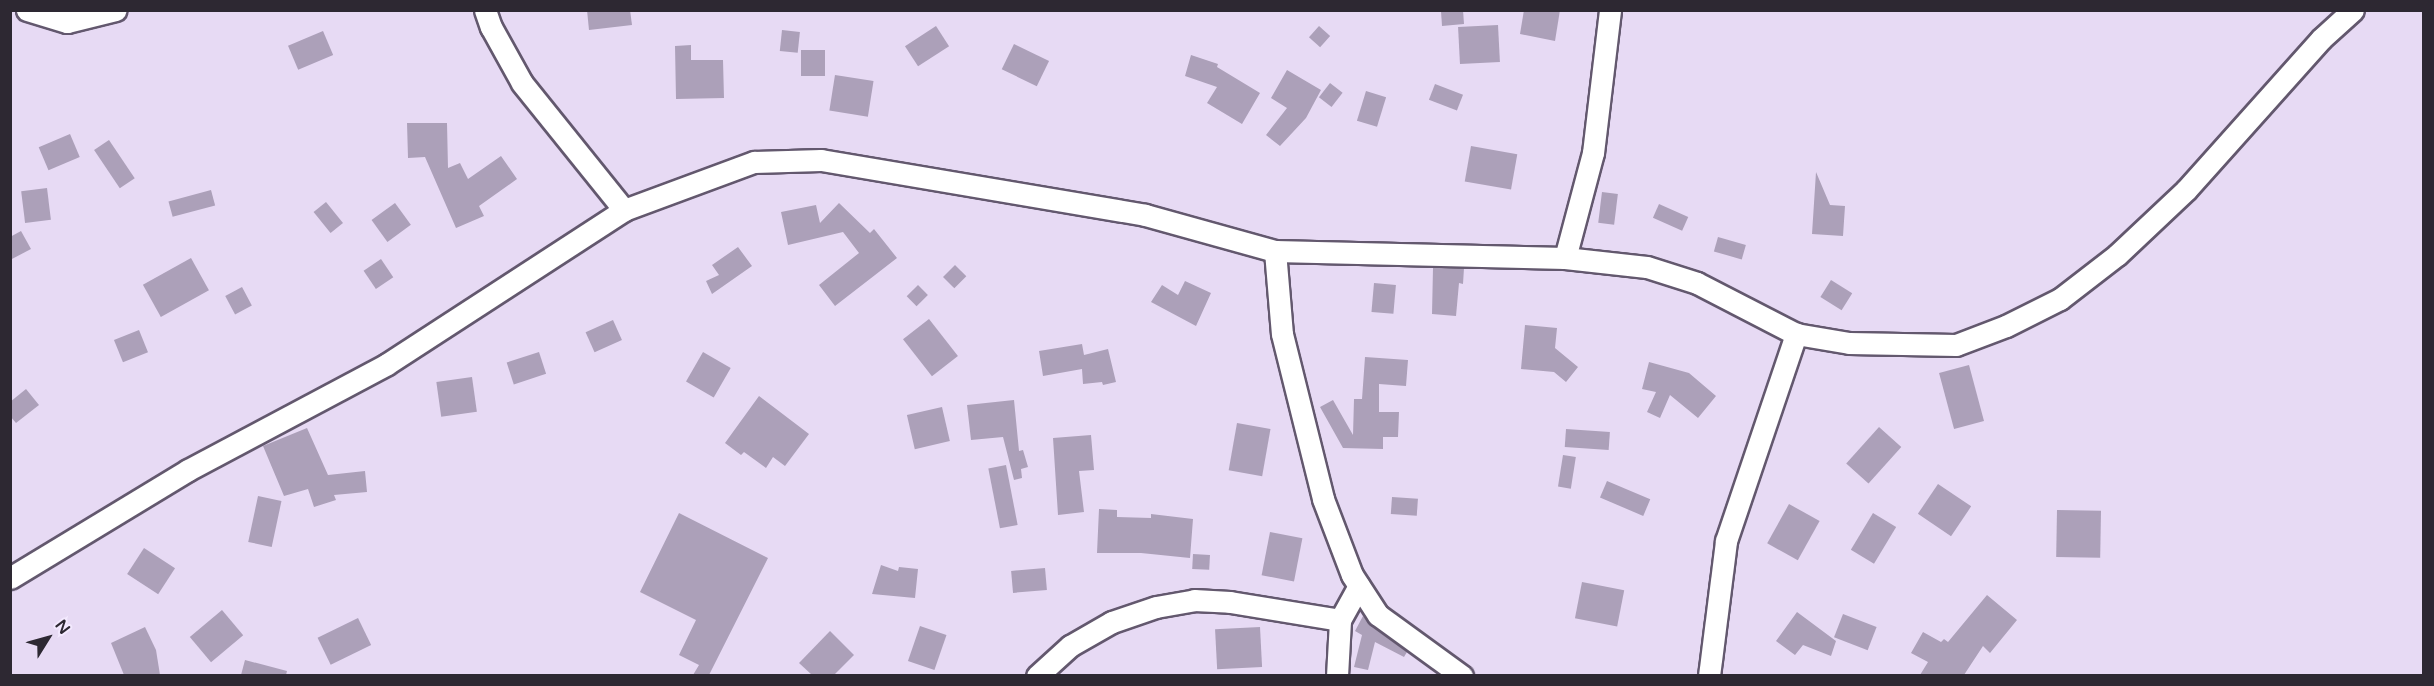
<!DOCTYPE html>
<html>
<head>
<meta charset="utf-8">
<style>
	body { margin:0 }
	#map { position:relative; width:2434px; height:686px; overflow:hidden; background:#e7daf4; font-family:"Varela Round",sans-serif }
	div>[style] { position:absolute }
	.building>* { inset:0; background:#aca0b9; transform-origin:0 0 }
	.roads { filter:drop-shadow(2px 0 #63586e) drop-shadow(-2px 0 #63586e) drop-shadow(0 2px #63586e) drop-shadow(0 -2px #63586e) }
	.minor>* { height:21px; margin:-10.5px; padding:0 10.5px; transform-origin:10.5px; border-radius:10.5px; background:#fff }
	span { translate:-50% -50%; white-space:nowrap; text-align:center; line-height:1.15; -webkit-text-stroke:4.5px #f3e9fe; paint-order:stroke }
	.frame { position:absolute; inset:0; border:12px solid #2d2832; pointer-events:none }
	.north { position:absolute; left:18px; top:608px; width:60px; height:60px; -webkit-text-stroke:4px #f3e9fe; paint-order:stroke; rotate:53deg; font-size:16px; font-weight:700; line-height:24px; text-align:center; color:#2d2832 }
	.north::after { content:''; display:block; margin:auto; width:21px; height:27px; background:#2d2832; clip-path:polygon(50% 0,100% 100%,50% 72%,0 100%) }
</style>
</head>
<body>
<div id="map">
	<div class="building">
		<i style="clip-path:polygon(587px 10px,630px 10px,632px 25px,589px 30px)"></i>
		<i style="clip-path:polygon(1453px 10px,1463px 10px,1464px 24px,1442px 26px,1441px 11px)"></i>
		<i style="clip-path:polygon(1524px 10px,1560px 10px,1555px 41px,1520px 34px)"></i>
		<i style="left:1498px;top:25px;width:37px;height:40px;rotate:87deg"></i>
		<i style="left:936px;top:26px;width:24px;height:37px;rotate:57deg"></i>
		<i style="left:1319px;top:26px;width:15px;height:15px;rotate:42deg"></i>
		<i style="left:782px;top:30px;width:18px;height:21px;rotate:6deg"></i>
		<i style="left:323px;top:31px;width:26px;height:38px;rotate:67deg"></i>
		<i style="left:1014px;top:44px;width:39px;height:28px;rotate:26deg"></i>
		<i style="clip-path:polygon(691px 45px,691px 60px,723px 60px,724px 98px,676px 99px,675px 46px)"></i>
		<i style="left:801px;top:50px;width:24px;height:26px"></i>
		<i style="clip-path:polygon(1191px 55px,1218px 64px,1217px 67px,1260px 93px,1242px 124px,1207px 103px,1217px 87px,1185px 76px)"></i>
		<i style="clip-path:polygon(1287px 70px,1321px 90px,1306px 118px,1280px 146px,1266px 135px,1287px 108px,1271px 98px)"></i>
		<i style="left:835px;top:75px;width:39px;height:36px;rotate:9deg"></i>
		<i style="left:1330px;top:83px;width:16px;height:18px;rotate:38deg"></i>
		<i style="left:1435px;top:84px;width:30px;height:17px;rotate:21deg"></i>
		<i style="left:1366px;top:91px;width:21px;height:31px;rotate:17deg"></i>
		<i style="clip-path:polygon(407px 123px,447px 123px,448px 168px,460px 163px,468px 179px,501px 156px,517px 179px,479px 206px,484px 216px,456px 228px,425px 157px,408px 158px)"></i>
		<i style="left:70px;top:134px;width:25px;height:34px;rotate:67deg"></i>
		<i style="left:109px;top:140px;width:46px;height:18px;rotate:56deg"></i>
		<i style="left:1471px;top:146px;width:47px;height:36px;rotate:10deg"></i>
		<i style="clip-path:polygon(1816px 172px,1830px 205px,1845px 206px,1843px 236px,1812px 234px)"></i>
		<i style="left:47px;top:188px;width:32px;height:26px;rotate:83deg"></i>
		<i style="left:211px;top:190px;width:16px;height:44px;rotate:75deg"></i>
		<i style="left:1602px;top:192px;width:16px;height:31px;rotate:7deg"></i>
		<i style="left:326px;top:202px;width:27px;height:16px;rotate:51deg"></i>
		<i style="left:395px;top:203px;width:27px;height:29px;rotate:54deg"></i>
		<i style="clip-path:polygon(839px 203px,870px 233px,874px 229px,897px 258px,835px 306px,819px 285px,859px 253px,843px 232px,788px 245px,781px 212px,816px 205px,820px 223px)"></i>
		<i style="left:1659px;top:204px;width:32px;height:15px;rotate:24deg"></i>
		<i style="clip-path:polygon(21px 231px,31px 249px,10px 260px,10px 237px)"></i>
		<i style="left:1718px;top:237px;width:29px;height:15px;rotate:16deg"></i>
		<i style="clip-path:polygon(738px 247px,752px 266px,712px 294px,706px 281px,719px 275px,712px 265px)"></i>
		<i style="left:191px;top:258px;width:37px;height:55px;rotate:61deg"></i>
		<i style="left:381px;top:259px;width:22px;height:21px;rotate:56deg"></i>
		<i style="left:955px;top:265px;width:16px;height:17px;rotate:45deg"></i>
		<i style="clip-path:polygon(1433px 268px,1464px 268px,1463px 284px,1459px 283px,1456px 316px,1432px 314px)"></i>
		<i style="left:1831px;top:280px;width:25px;height:20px;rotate:32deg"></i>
		<i style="clip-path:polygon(1185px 281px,1211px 293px,1196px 326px,1151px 302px,1162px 285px,1178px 295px)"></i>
		<i style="left:1374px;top:283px;width:22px;height:29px;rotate:5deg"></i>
		<i style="left:918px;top:285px;width:14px;height:16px;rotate:45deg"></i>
		<i style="left:242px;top:287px;width:21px;height:19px;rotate:62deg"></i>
		<i style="left:929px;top:319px;width:47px;height:33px;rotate:52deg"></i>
		<i style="left:613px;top:320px;width:22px;height:30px;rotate:66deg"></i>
		<i style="clip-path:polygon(1525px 325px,1557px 328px,1555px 348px,1578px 367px,1566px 382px,1554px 372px,1521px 369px)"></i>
		<i style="left:139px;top:330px;width:24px;height:27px;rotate:68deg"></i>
		<i style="clip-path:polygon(1082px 344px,1084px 355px,1108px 349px,1116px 382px,1103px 385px,1102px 382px,1083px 384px,1082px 369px,1043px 376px,1039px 351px)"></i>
		<i style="left:539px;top:352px;width:23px;height:34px;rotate:72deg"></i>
		<i style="left:703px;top:352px;width:32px;height:34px;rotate:30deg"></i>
		<i style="clip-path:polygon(1365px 357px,1408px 360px,1406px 386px,1379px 384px,1379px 412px,1399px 412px,1398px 437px,1383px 437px,1383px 449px,1343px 448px,1320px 407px,1333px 400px,1353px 435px,1354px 399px,1362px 399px)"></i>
		<i style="clip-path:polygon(1649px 362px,1689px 373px,1716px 396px,1698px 418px,1670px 395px,1660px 418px,1647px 412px,1656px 392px,1642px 389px)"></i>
		<i style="left:1969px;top:365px;width:58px;height:31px;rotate:75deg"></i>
		<i style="left:472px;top:377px;width:35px;height:36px;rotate:82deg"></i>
		<i style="clip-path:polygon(26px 389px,39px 405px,16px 423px,10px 416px,10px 402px)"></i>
		<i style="clip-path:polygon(759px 396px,809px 434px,785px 466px,773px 457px,766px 468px,744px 452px,741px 455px,725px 443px)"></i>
		<i style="clip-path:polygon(1014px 400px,1019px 451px,1023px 450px,1028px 467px,1021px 469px,1022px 478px,1014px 480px,1003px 437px,971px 440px,967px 405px)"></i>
		<i style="left:942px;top:407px;width:35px;height:36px;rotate:77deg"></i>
		<i style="left:1237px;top:423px;width:34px;height:48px;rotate:10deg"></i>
		<i style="left:1879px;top:427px;width:30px;height:49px;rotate:42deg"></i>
		<i style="clip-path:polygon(307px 428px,328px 475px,365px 471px,367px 492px,334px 495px,336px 500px,314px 507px,308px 489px,284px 496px,263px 446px)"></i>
		<i style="left:1566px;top:429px;width:44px;height:18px;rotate:4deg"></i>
		<i style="clip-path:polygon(1091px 435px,1094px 470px,1079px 471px,1084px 512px,1058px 515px,1053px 438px)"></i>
		<i style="left:1563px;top:455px;width:13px;height:32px;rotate:9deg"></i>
		<i style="left:1006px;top:465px;width:61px;height:18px;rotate:79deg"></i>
		<i style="left:1607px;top:481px;width:47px;height:18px;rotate:23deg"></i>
		<i style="left:1938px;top:484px;width:40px;height:36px;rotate:34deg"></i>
		<i style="left:258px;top:496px;width:24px;height:47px;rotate:12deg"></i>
		<i style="left:1392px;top:497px;width:26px;height:17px;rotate:4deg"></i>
		<i style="left:1789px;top:504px;width:35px;height:45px;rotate:29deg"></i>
		<i style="clip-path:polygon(1099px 509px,1117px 510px,1117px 517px,1151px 518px,1151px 514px,1193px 519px,1190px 558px,1141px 553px,1097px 553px)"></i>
		<i style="left:2057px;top:510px;width:44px;height:47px;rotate:1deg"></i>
		<i style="clip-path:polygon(679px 513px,768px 558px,709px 675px,693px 675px,699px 665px,679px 655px,696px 620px,640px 592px)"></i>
		<i style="left:1873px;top:513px;width:27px;height:43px;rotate:31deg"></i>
		<i style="left:1270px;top:532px;width:33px;height:44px;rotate:11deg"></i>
		<i style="left:144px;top:548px;width:37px;height:31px;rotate:33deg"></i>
		<i style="left:1193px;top:554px;width:17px;height:15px;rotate:3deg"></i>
		<i style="clip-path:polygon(881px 565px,898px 571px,899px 567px,918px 569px,915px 598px,872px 594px)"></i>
		<i style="left:1045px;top:568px;width:22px;height:34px;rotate:85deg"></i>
		<i style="left:1582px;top:582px;width:43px;height:37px;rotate:11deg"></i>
		<i style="clip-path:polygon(1987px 595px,2017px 620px,1990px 653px,1983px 646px,1964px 675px,1920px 675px,1928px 662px,1911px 653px,1923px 632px,1941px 642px,1944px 639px,1948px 642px)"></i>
		<i style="left:222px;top:610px;width:33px;height:42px;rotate:50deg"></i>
		<i style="clip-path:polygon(1797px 612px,1836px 641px,1831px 656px,1803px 645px,1795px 655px,1776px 641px)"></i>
		<i style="left:1843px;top:614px;width:36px;height:25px;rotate:21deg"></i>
		<i style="clip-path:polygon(1363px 616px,1371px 625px,1407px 652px,1404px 657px,1375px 642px,1368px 670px,1354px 667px,1362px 635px,1355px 631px)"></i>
		<i style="left:358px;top:618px;width:30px;height:45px;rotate:64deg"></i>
		<i style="left:920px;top:626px;width:28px;height:37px;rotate:19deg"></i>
		<i style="clip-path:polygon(145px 627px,156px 650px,160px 675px,124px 675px,111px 643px)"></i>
		<i style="left:1260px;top:627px;width:40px;height:45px;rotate:87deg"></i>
		<i style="clip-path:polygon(830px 631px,854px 655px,834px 675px,812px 675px,799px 663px)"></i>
		<i style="clip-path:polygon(245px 660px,287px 671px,286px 675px,241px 675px)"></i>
	</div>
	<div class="roads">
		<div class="minor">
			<i style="left:27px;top:10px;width:42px;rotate:16.7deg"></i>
			<i style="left:67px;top:22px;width:50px;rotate:-13.8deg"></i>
			<i style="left:485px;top:10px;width:18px;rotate:71deg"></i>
			<i style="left:491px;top:27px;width:64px;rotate:61deg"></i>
			<i style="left:522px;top:83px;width:163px;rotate:51.2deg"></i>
			<i style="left:1275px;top:251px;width:83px;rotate:85.2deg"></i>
			<i style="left:1282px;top:334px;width:170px;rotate:76deg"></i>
			<i style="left:1323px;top:499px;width:81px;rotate:69.1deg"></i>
			<i style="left:1352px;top:575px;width:48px;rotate:57deg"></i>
			<i style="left:1378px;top:615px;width:104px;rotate:36deg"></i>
			<i style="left:1565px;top:258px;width:109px;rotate:-75.1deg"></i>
			<i style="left:1593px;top:153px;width:144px;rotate:-83.2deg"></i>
			<i style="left:10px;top:578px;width:208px;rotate:-31.2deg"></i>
			<i style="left:188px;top:470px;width:225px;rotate:-28deg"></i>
			<i style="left:387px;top:364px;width:283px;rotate:-33deg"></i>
			<i style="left:624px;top:210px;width:139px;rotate:-20.3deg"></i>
			<i style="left:754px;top:162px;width:67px;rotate:-1.7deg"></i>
			<i style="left:821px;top:160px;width:329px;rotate:9.6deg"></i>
			<i style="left:1145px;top:215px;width:135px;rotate:15.5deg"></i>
			<i style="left:1275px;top:251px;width:290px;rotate:1.4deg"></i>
			<i style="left:1565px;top:258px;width:82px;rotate:6.3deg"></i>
			<i style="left:1647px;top:267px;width:52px;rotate:17.7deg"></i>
			<i style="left:1697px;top:283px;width:111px;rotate:27.3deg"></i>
			<i style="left:1796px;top:334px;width:54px;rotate:9.6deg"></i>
			<i style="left:1849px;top:343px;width:107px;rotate:1.1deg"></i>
			<i style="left:1956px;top:345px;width:53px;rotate:-20.8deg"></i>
			<i style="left:2006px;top:326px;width:60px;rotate:-26.6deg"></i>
			<i style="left:2060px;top:299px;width:72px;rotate:-37.7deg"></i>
			<i style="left:2117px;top:255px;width:95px;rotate:-43.3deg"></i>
			<i style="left:2186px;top:190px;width:203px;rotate:-48.2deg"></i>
			<i style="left:2321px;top:39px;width:43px;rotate:-42.2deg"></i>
			<i style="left:1037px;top:676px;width:45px;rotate:-42.3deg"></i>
			<i style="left:1070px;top:646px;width:48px;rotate:-29.7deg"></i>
			<i style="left:1112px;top:622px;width:46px;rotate:-18.8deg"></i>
			<i style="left:1156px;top:607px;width:39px;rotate:-10deg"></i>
			<i style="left:1194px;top:600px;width:36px;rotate:3deg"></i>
			<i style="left:1230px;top:602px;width:111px;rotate:9.3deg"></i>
			<i style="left:1337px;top:676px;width:56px;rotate:-86.9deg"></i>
			<i style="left:1340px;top:620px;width:39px;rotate:-61deg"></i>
			<i style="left:1709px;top:676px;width:136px;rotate:-82.8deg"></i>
			<i style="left:1726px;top:541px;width:219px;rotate:-71.3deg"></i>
		</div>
	</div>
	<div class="frame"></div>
	<div class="north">N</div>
</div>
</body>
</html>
